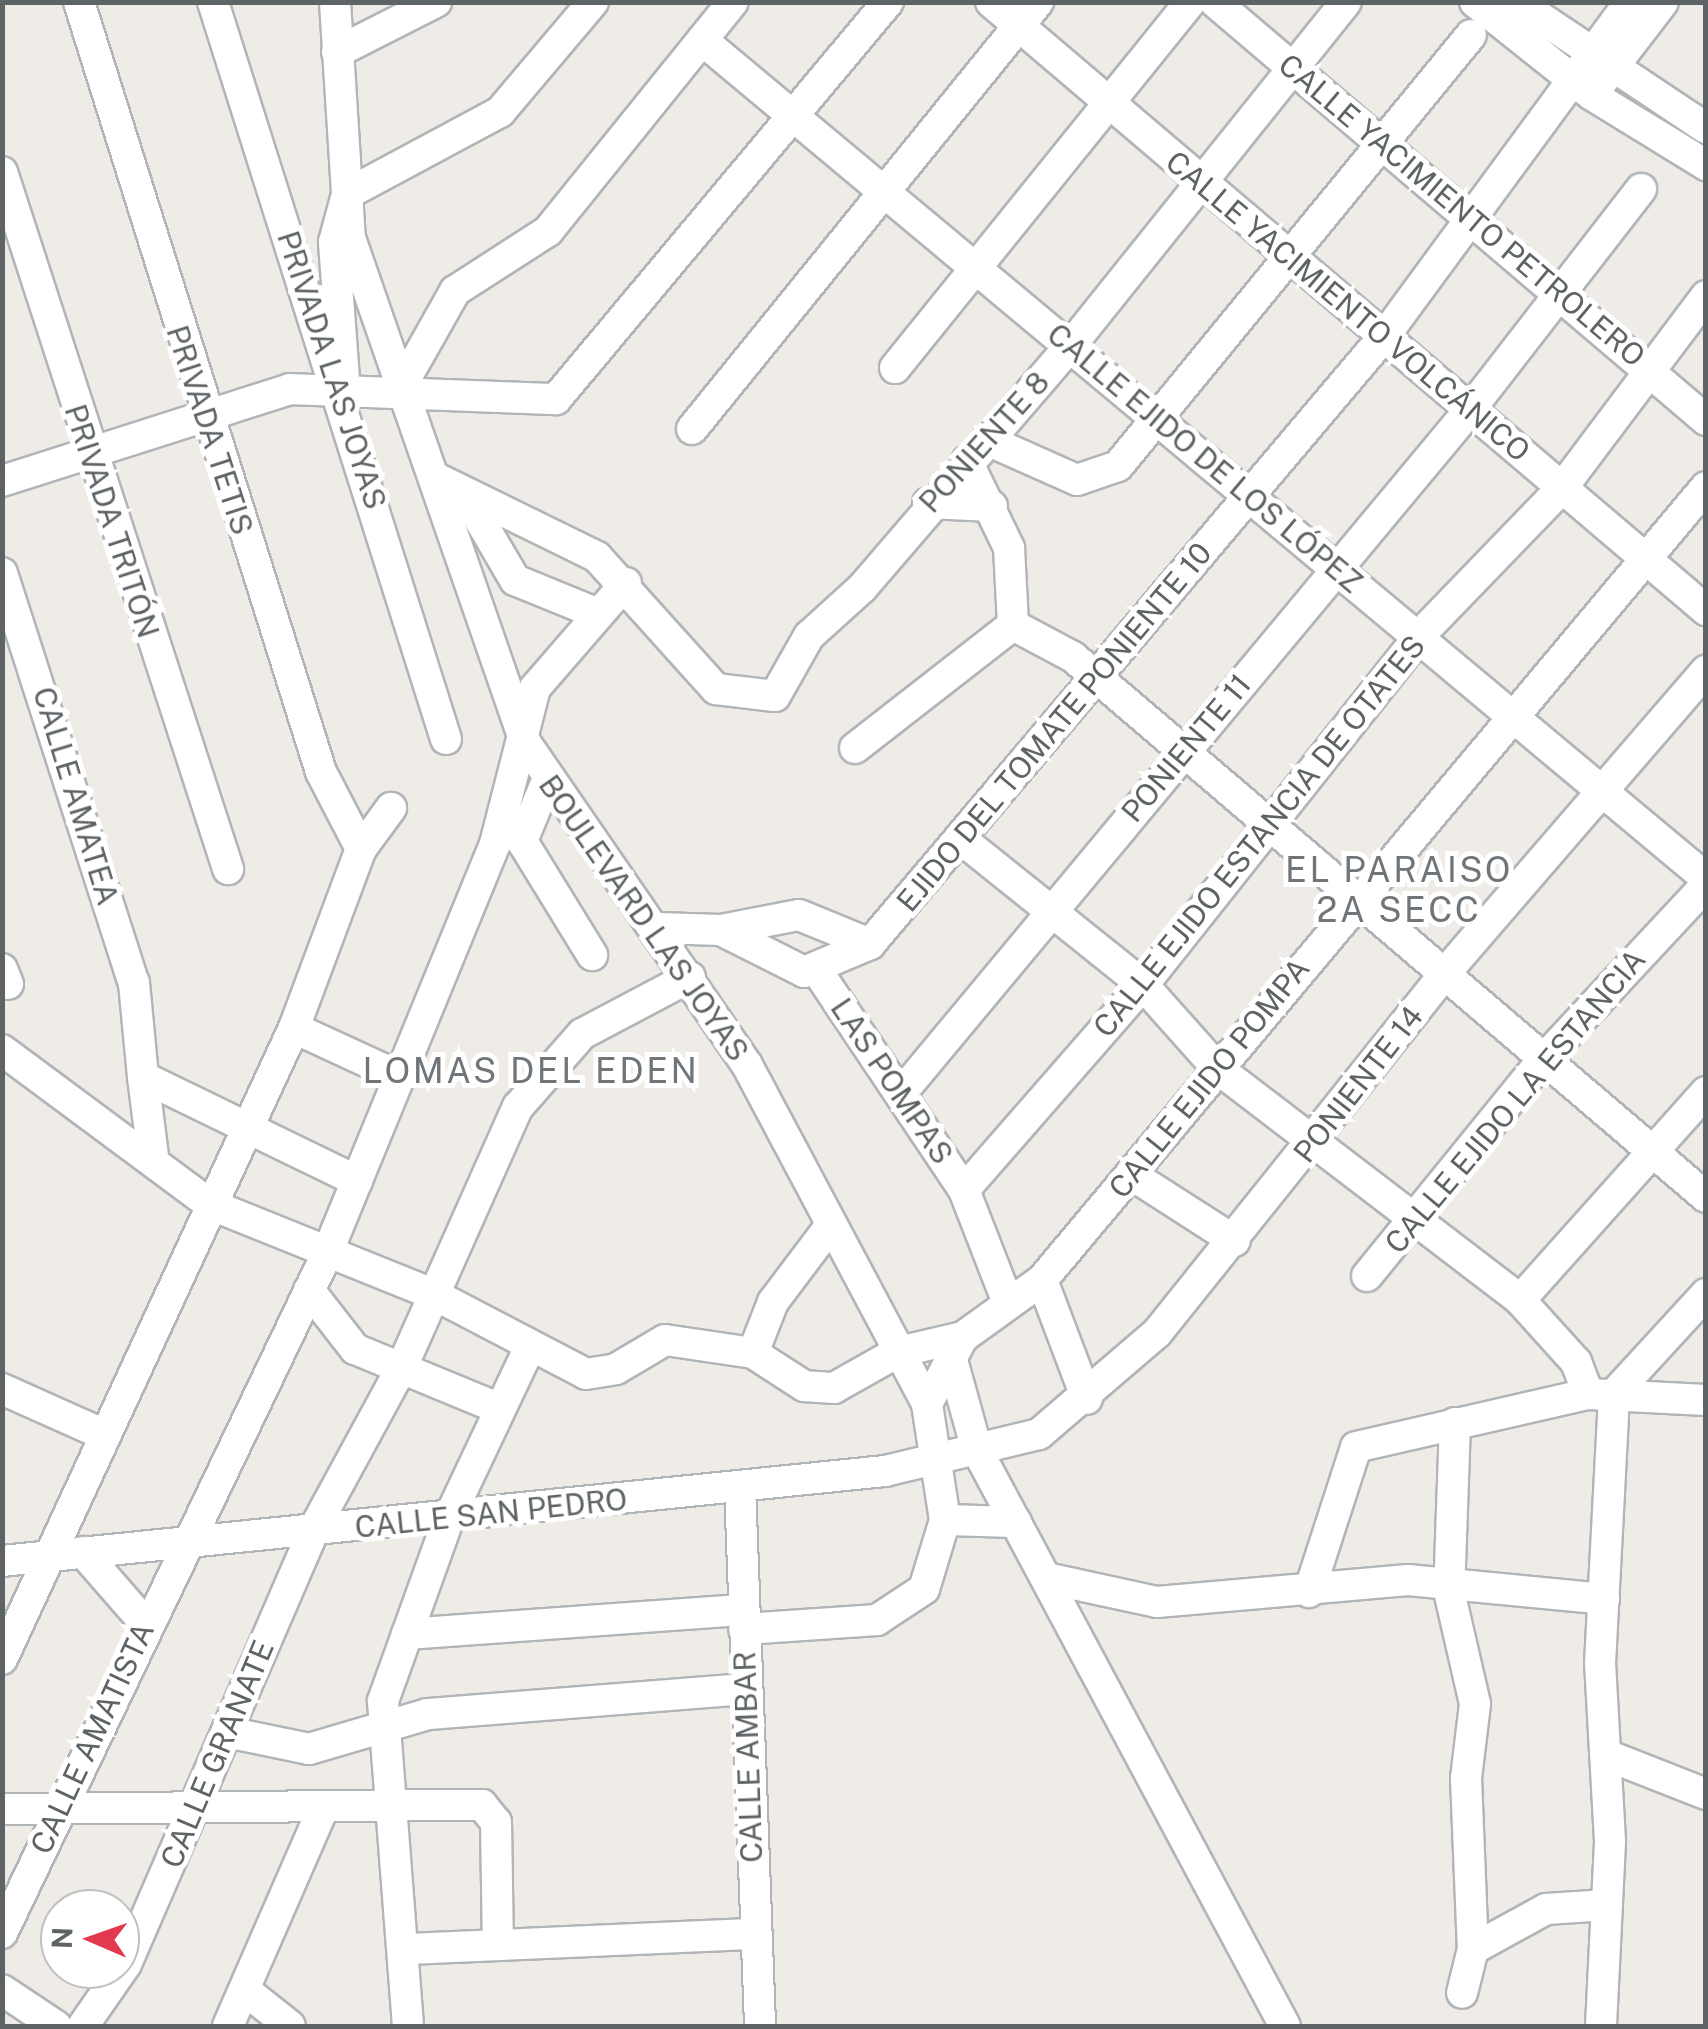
<!DOCTYPE html>
<html>
<head>
<meta charset="utf-8">
<style>
	body { margin:0 }
	#map { position:relative; width:1708px; height:2029px; overflow:hidden; background:#efebe6; font-family:"Public Sans",sans-serif }
	div>[style] { position:absolute }
	.roads { filter:drop-shadow(2px 0 #b1b5b8) drop-shadow(-2px 0 #b1b5b8) drop-shadow(0 2px #b1b5b8) drop-shadow(0 -2px #b1b5b8) }
	.minor>* { height:30px; margin:-15px; padding:0 15px; transform-origin:15px; border-radius:15px; background:#fff }
	span { translate:-50% -50%; white-space:nowrap; text-align:center; line-height:1.15; -webkit-text-stroke:10px #fff; paint-order:stroke }
	.street-label { font-size:30px; color:#5e6366 }
	.quarter-label { font-size:35px; color:#6f7578; letter-spacing:2.5px }
	.frame { position:absolute; inset:0; border:5px solid #5e6366; pointer-events:none }
	.north { position:absolute; left:40px; top:1889px; width:100px; height:100px; box-sizing:border-box; background:#fff; border:2px solid #bfc1c2; border-radius:50%; rotate:272deg; font-size:28px; font-weight:700; line-height:40px; text-align:center; color:#5e6366 }
	.north::after { content:''; display:block; margin:auto; width:35px; height:45px; background:#e23950; clip-path:polygon(50% 0,100% 100%,50% 72%,0 100%) }
</style>
</head>
<body>
<div id="map">
	<div class="roads">
		<div class="minor">
			<i style="left:79px;top:2px;width:807px;rotate:72.55deg"></i>
			<i style="left:321px;top:772px;width:87px;rotate:62.5deg"></i>
			<i style="left:213px;top:2px;width:773px;rotate:72.46deg"></i>
			<i style="left:335px;top:2px;width:236px;rotate:86.4deg"></i>
			<i style="left:350px;top:238px;width:534px;rotate:70.85deg"></i>
			<i style="left:525px;top:742px;width:392px;rotate:55.5deg"></i>
			<i style="left:747px;top:1065px;width:384px;rotate:62deg"></i>
			<i style="left:927px;top:1404px;width:117px;rotate:81.2deg"></i>
			<i style="left:945px;top:1520px;width:72px;rotate:106.9deg"></i>
			<i style="left:924px;top:1589px;width:56px;rotate:146.6deg"></i>
			<i style="left:877px;top:1620px;width:133px;rotate:176.1deg"></i>
			<i style="left:991px;top:2px;width:939px;rotate:40.38deg"></i>
			<i style="left:1215px;top:2px;width:645px;rotate:40.41deg"></i>
			<i style="left:1475px;top:2px;width:149px;rotate:38.5deg"></i>
			<i style="left:1592px;top:95px;width:134px;rotate:31.6deg"></i>
			<i style="left:1517px;top:2px;width:227px;rotate:33.7deg"></i>
			<i style="left:702px;top:40px;width:1308px;rotate:39.85deg"></i>
			<i style="left:337px;top:52px;width:111px;rotate:-26.8deg"></i>
			<i style="left:1597px;top:88px;width:108px;rotate:-52.5deg"></i>
			<i style="left:2px;top:172px;width:733px;rotate:72.03deg"></i>
			<i style="left:895px;top:368px;width:470px;rotate:-51.1deg"></i>
			<i style="left:406px;top:378px;width:100px;rotate:-60.6deg"></i>
			<i style="left:455px;top:291px;width:111px;rotate:-32.8deg"></i>
			<i style="left:548px;top:231px;width:294px;rotate:-51.1deg"></i>
			<i style="left:344px;top:379px;width:137px;rotate:-94.2deg"></i>
			<i style="left:334px;top:242px;width:50px;rotate:-74.8deg"></i>
			<i style="left:347px;top:194px;width:174px;rotate:-28.2deg"></i>
			<i style="left:500px;top:112px;width:144px;rotate:-49.8deg"></i>
			<i style="left:692px;top:429px;width:550px;rotate:-50.98deg"></i>
			<i style="left:987px;top:440px;width:98px;rotate:24deg"></i>
			<i style="left:1077px;top:480px;width:43px;rotate:-18.9deg"></i>
			<i style="left:1118px;top:466px;width:557px;rotate:-50.68deg"></i>
			<i style="left:967px;top:461px;width:97px;rotate:64.2deg"></i>
			<i style="left:1009px;top:548px;width:77px;rotate:87deg"></i>
			<i style="left:1013px;top:625px;width:68px;rotate:28.1deg"></i>
			<i style="left:1073px;top:657px;width:832px;rotate:40.47deg"></i>
			<i style="left:436px;top:478px;width:179px;rotate:26.1deg"></i>
			<i style="left:597px;top:557px;width:178px;rotate:48deg"></i>
			<i style="left:716px;top:689px;width:59px;rotate:6.8deg"></i>
			<i style="left:775px;top:696px;width:69px;rotate:-60.5deg"></i>
			<i style="left:809px;top:636px;width:72px;rotate:-42.2deg"></i>
			<i style="left:862px;top:588px;width:322px;rotate:-49.3deg"></i>
			<i style="left:1072px;top:344px;width:438px;rotate:-51.3deg"></i>
			<i style="left:2px;top:481px;width:302px;rotate:-17.7deg"></i>
			<i style="left:290px;top:389px;width:266px;rotate:2.2deg"></i>
			<i style="left:556px;top:399px;width:518px;rotate:-50.1deg"></i>
			<i style="left:464px;top:493px;width:101px;rotate:59.6deg"></i>
			<i style="left:515px;top:580px;width:87px;rotate:22.2deg"></i>
			<i style="left:928px;top:503px;width:64px;rotate:2.7deg"></i>
			<i style="left:2px;top:573px;width:431px;rotate:72.2deg"></i>
			<i style="left:134px;top:983px;width:94px;rotate:84.5deg"></i>
			<i style="left:143px;top:1077px;width:238px;rotate:25.9deg"></i>
			<i style="left:855px;top:748px;width:200px;rotate:-37.9deg"></i>
			<i style="left:546px;top:783px;width:63px;rotate:112.5deg"></i>
			<i style="left:522px;top:841px;width:134px;rotate:58.4deg"></i>
			<i style="left:961px;top:839px;width:233px;rotate:38.7deg"></i>
			<i style="left:1143px;top:985px;width:111px;rotate:48.3deg"></i>
			<i style="left:1217px;top:1068px;width:382px;rotate:37.4deg"></i>
			<i style="left:1520px;top:1300px;width:84px;rotate:47.9deg"></i>
			<i style="left:1576px;top:1362px;width:34px;rotate:69deg"></i>
			<i style="left:658px;top:928px;width:63px;rotate:1.8deg"></i>
			<i style="left:721px;top:930px;width:93px;rotate:26.8deg"></i>
			<i style="left:804px;top:972px;width:72px;rotate:-23deg"></i>
			<i style="left:870px;top:944px;width:799px;rotate:-49.77deg"></i>
			<i style="left:1386px;top:334px;width:412px;rotate:-53.7deg"></i>
			<i style="left:721px;top:930px;width:79px;rotate:-10.9deg"></i>
			<i style="left:799px;top:915px;width:77px;rotate:22.2deg"></i>
			<i style="left:2px;top:969px;width:16px;rotate:68deg"></i>
			<i style="left:818px;top:972px;width:262px;rotate:56.2deg"></i>
			<i style="left:964px;top:1190px;width:121px;rotate:68.7deg"></i>
			<i style="left:294px;top:1028px;width:115px;rotate:24.8deg"></i>
			<i style="left:2px;top:1050px;width:258px;rotate:36.6deg"></i>
			<i style="left:209px;top:1204px;width:244px;rotate:21.9deg"></i>
			<i style="left:435px;top:1295px;width:170px;rotate:27.6deg"></i>
			<i style="left:586px;top:1374px;width:30px;rotate:-9deg"></i>
			<i style="left:616px;top:1369px;width:57px;rotate:-30.6deg"></i>
			<i style="left:665px;top:1340px;width:89px;rotate:8.4deg"></i>
			<i style="left:753px;top:1353px;width:55px;rotate:-68.6deg"></i>
			<i style="left:773px;top:1302px;width:96px;rotate:-53deg"></i>
			<i style="left:143px;top:1077px;width:80px;rotate:82.8deg"></i>
			<i style="left:903px;top:1091px;width:890px;rotate:-50.24deg"></i>
			<i style="left:1472px;top:407px;width:276px;rotate:-52.2deg"></i>
			<i style="left:1132px;top:1175px;width:122px;rotate:32.7deg"></i>
			<i style="left:964px;top:1190px;width:272px;rotate:-48.9deg"></i>
			<i style="left:1143px;top:985px;width:446px;rotate:-51.6deg"></i>
			<i style="left:1420px;top:635px;width:204px;rotate:-46deg"></i>
			<i style="left:1562px;top:488px;width:240px;rotate:-53.1deg"></i>
			<i style="left:1367px;top:1276px;width:277px;rotate:-50.9deg"></i>
			<i style="left:1542px;top:1061px;width:241px;rotate:-47deg"></i>
			<i style="left:1042px;top:1280px;width:127px;rotate:69.3deg"></i>
			<i style="left:309px;top:1290px;width:75px;rotate:52.1deg"></i>
			<i style="left:355px;top:1349px;width:155px;rotate:22.4deg"></i>
			<i style="left:1520px;top:1300px;width:279px;rotate:-48.2deg"></i>
			<i style="left:753px;top:1353px;width:61px;rotate:32.9deg"></i>
			<i style="left:804px;top:1386px;width:30px;rotate:4deg"></i>
			<i style="left:834px;top:1388px;width:73px;rotate:-29.4deg"></i>
			<i style="left:898px;top:1352px;width:67px;rotate:-13deg"></i>
			<i style="left:952px;top:1360px;width:93px;rotate:74.5deg"></i>
			<i style="left:977px;top:1450px;width:653px;rotate:61.87deg"></i>
			<i style="left:2px;top:1389px;width:113px;rotate:24.1deg"></i>
			<i style="left:927px;top:1404px;width:76px;rotate:-61.8deg"></i>
			<i style="left:963px;top:1337px;width:97px;rotate:-35.8deg"></i>
			<i style="left:1042px;top:1280px;width:1034px;rotate:-50.06deg"></i>
			<i style="left:1455px;top:1423px;width:168px;rotate:92deg"></i>
			<i style="left:1449px;top:1591px;width:116px;rotate:77deg"></i>
			<i style="left:1475px;top:1704px;width:75px;rotate:96.9deg"></i>
			<i style="left:1466px;top:1778px;width:171px;rotate:87.7deg"></i>
			<i style="left:1473px;top:1949px;width:45px;rotate:104deg"></i>
			<i style="left:740px;top:1487px;width:539px;rotate:87.87deg"></i>
			<i style="left:945px;top:1520px;width:71px;rotate:1.6deg"></i>
			<i style="left:83px;top:1552px;width:93px;rotate:48.9deg"></i>
			<i style="left:2px;top:1561px;width:888px;rotate:-5.82deg"></i>
			<i style="left:885px;top:1471px;width:158px;rotate:-13.5deg"></i>
			<i style="left:1039px;top:1434px;width:155px;rotate:-40.6deg"></i>
			<i style="left:1157px;top:1333px;width:462px;rotate:-51.3deg"></i>
			<i style="left:1446px;top:972px;width:398px;rotate:-49.2deg"></i>
			<i style="left:1046px;top:1578px;width:114px;rotate:12.2deg"></i>
			<i style="left:1157px;top:1602px;width:252px;rotate:-5deg"></i>
			<i style="left:1408px;top:1580px;width:197px;rotate:5.5deg"></i>
			<i style="left:1309px;top:1592px;width:152px;rotate:-72deg"></i>
			<i style="left:1356px;top:1447px;width:238px;rotate:-12.9deg"></i>
			<i style="left:1588px;top:1394px;width:118px;rotate:2.9deg"></i>
			<i style="left:407px;top:1634px;width:337px;rotate:-4.1deg"></i>
			<i style="left:2px;top:1659px;width:695px;rotate:-65.17deg"></i>
			<i style="left:294px;top:1028px;width:191px;rotate:-69.5deg"></i>
			<i style="left:361px;top:849px;width:51px;rotate:-53.8deg"></i>
			<i style="left:227px;top:1732px;width:84px;rotate:11.7deg"></i>
			<i style="left:309px;top:1749px;width:124px;rotate:-16.4deg"></i>
			<i style="left:428px;top:1714px;width:319px;rotate:-4.5deg"></i>
			<i style="left:1609px;top:1756px;width:104px;rotate:21.4deg"></i>
			<i style="left:2px;top:1809px;width:480px;rotate:-0.5deg"></i>
			<i style="left:482px;top:1805px;width:22px;rotate:51deg"></i>
			<i style="left:496px;top:1822px;width:122px;rotate:89.1deg"></i>
			<i style="left:2px;top:1933px;width:751px;rotate:-64.43deg"></i>
			<i style="left:326px;top:1256px;width:445px;rotate:-67.7deg"></i>
			<i style="left:495px;top:844px;width:161px;rotate:-75.6deg"></i>
			<i style="left:535px;top:688px;width:139px;rotate:-49.1deg"></i>
			<i style="left:406px;top:1949px;width:346px;rotate:-2.5deg"></i>
			<i style="left:1473px;top:1949px;width:83px;rotate:-28.7deg"></i>
			<i style="left:1546px;top:1909px;width:61px;rotate:-3.8deg"></i>
			<i style="left:2px;top:1990px;width:65px;rotate:33.7deg"></i>
			<i style="left:246px;top:1991px;width:56px;rotate:38.5deg"></i>
			<i style="left:83px;top:2026px;width:75px;rotate:-55.3deg"></i>
			<i style="left:126px;top:1964px;width:474px;rotate:-66.6deg"></i>
			<i style="left:314px;top:1529px;width:184px;rotate:-61.5deg"></i>
			<i style="left:402px;top:1367px;width:285px;rotate:-66deg"></i>
			<i style="left:518px;top:1107px;width:97px;rotate:-48.8deg"></i>
			<i style="left:582px;top:1034px;width:122px;rotate:-27.8deg"></i>
			<i style="left:228px;top:2026px;width:237px;rotate:-66.4deg"></i>
			<i style="left:408px;top:2026px;width:326px;rotate:-94.4deg"></i>
			<i style="left:383px;top:1701px;width:192px;rotate:-70.2deg"></i>
			<i style="left:448px;top:1520px;width:187px;rotate:-64.7deg"></i>
			<i style="left:1601px;top:2026px;width:185px;rotate:-87.2deg"></i>
			<i style="left:1610px;top:1841px;width:177px;rotate:-93.2deg"></i>
			<i style="left:1600px;top:1664px;width:270px;rotate:-87deg"></i>
			<i style="left:1614px;top:1394px;width:136px;rotate:-47.4deg"></i>
		</div>
	</div>
	<div class="street-label">
		<span style="left:1462px;top:210px;rotate:40deg">CALLE YACIMIENTO PETROLERO</span>
		<span style="left:1348px;top:306px;rotate:40deg">CALLE YACIMIENTO VOLCÁNICO</span>
		<span style="left:332px;top:370px;rotate:72deg">PRIVADA LAS JOYAS</span>
		<span style="left:210px;top:430px;rotate:72deg">PRIVADA TETIS</span>
		<span style="left:984px;top:442px;rotate:-48deg">PONIENTE 8</span>
		<span style="left:1205px;top:458px;rotate:40deg">CALLE EJIDO DE LOS LÓPEZ</span>
		<span style="left:112px;top:521px;rotate:72deg">PRIVADA TRITÓN</span>
		<span style="left:1054px;top:727px;rotate:-50deg">EJIDO DEL TOMATE PONIENTE 10</span>
		<span style="left:1186px;top:748px;rotate:-50deg">PONIENTE 11</span>
		<span style="left:76px;top:796px;rotate:73deg">CALLE AMATEA</span>
		<span style="left:1259px;top:836px;rotate:-51deg">CALLE EJIDO ESTANCIA DE OTATES</span>
		<span style="left:644px;top:918px;rotate:55deg">BOULEVARD LAS JOYAS</span>
		<span style="left:1209px;top:1078px;rotate:-51deg">CALLE EJIDO POMPA</span>
		<span style="left:892px;top:1081px;rotate:56deg">LAS POMPAS</span>
		<span style="left:1358px;top:1084px;rotate:-52deg">PONIENTE 14</span>
		<span style="left:1515px;top:1101px;rotate:-50deg">CALLE EJIDO LA ESTANCIA</span>
		<span style="left:491px;top:1513px;rotate:-6deg">CALLE SAN PEDRO</span>
		<span style="left:92px;top:1738px;rotate:-65deg">CALLE AMATISTA</span>
		<span style="left:217px;top:1754px;rotate:-67deg">CALLE GRANATE</span>
		<span style="left:748px;top:1757px;rotate:-92deg">CALLE AMBAR</span>
	</div>
	<div class="quarter-label">
		<span style="left:1399px;top:890px">EL PARAISO<br>2A SECC</span>
		<span style="left:531px;top:1071px">LOMAS DEL EDEN</span>
	</div>
	<div class="frame"></div>
	<div class="north">N</div>
</div>
</body>
</html>
